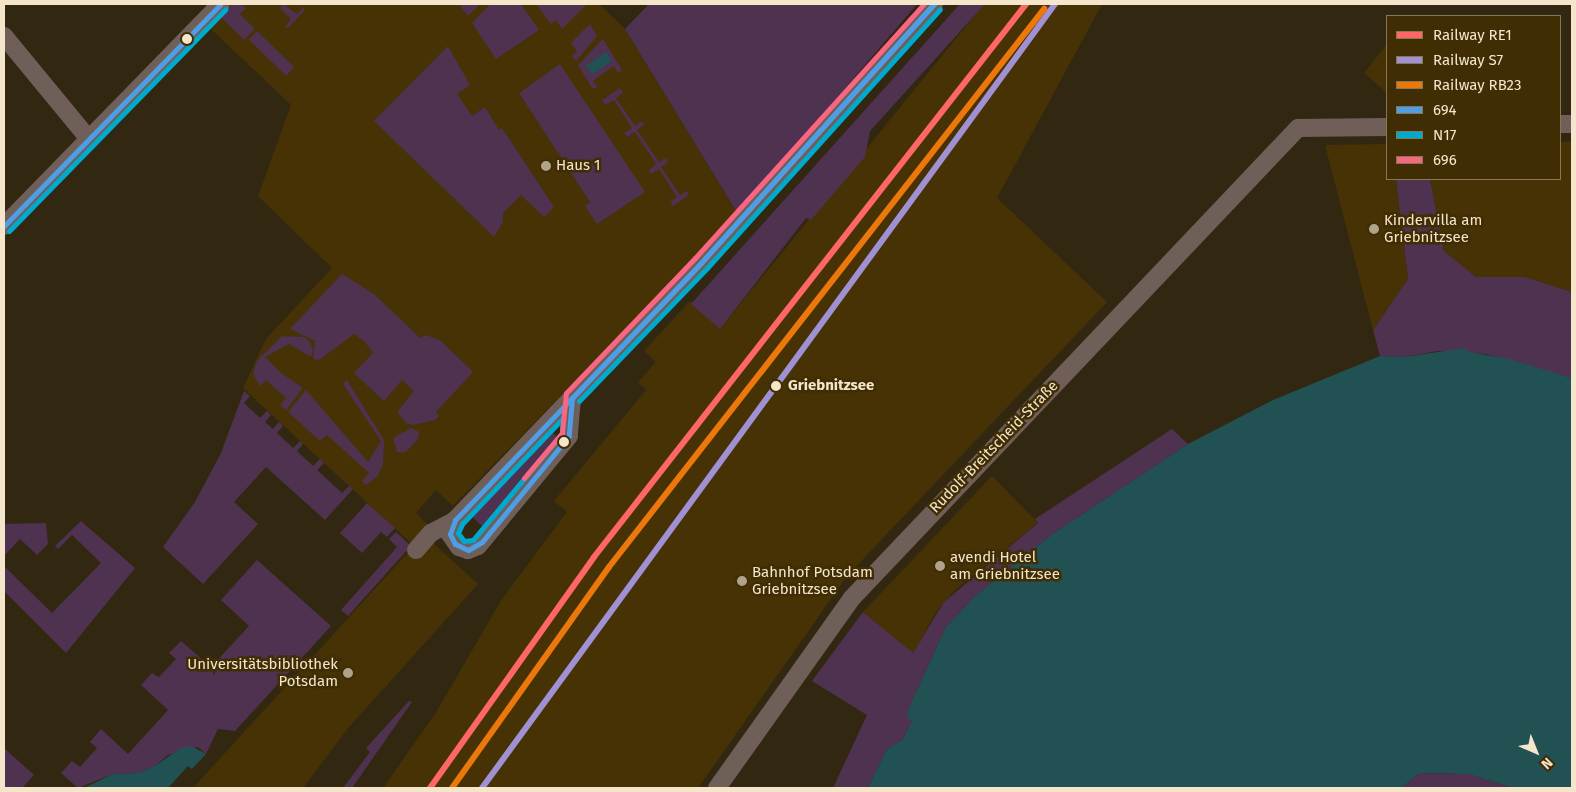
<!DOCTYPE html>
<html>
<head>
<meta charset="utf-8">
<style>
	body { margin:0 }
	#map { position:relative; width:1576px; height:792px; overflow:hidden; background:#322812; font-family:"Fira Sans",sans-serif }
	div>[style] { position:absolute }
	.built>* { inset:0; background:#463204 }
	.green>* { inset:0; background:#4f3150; transform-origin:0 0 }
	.water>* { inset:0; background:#215153; transform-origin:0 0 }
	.minor>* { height:18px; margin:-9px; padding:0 9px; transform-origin:9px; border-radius:9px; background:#705f59 }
	.bus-1>* { height:5px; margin:-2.5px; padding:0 2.5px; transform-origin:2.5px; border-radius:2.5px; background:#4d9ee5 }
	.bus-2>* { height:5px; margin:-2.5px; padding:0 2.5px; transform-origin:2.5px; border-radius:2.5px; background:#00a9ce }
	.bus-3>* { height:5px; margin:-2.5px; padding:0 2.5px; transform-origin:2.5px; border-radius:2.5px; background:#fa6682 }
	.rail-1>* { height:6px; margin:-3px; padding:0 3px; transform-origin:3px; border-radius:3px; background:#f66 }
	.rail-2>* { height:6px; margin:-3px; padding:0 3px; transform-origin:3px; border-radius:3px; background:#a090d4 }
	.rail-3>* { height:6px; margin:-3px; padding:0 3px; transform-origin:3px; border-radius:3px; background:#ec780b }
	.dots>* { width:14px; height:14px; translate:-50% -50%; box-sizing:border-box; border:2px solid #402d04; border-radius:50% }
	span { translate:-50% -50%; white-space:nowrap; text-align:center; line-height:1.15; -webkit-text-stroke:5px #402d04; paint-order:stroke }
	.poi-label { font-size:15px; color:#f4e5cb }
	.left { translate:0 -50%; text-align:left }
	.right { translate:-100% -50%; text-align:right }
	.stop-label { font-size:15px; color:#f4e5cb; font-weight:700 }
	.street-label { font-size:15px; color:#f4e5cb }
	.frame { position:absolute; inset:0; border:5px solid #f4e5cb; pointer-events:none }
	.legend { position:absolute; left:1386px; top:15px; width:175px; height:165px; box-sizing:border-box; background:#402d04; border:1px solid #887754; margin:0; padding:6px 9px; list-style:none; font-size:15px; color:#f4e5cb }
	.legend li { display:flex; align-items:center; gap:10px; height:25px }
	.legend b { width:25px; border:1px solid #887754 }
	.north { position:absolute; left:1511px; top:727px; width:50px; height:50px; -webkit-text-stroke:4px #402d04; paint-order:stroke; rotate:136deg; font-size:14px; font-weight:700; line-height:20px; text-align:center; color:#f4e5cb }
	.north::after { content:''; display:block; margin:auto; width:18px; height:22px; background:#f4e5cb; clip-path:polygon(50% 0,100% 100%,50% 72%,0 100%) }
</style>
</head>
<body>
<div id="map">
	<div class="built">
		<i style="clip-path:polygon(234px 4px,599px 4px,625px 29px,738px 214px,453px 506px,436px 490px,416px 513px,429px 526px,423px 534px,478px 584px,349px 727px,303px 788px,193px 788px,414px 546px,243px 388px,266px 339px,332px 268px,258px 196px,291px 105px,211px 29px)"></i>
		<i style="clip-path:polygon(984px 4px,1102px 4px,997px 198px,1107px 302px,847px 576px,698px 788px,383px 788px,435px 714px,502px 599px,567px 512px,554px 501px,646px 390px,638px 382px,656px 362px,644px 351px,690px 301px,720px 329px)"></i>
		<i style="clip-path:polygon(1387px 44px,1387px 93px,1364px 73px)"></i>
		<i style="clip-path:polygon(1560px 142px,1572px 142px,1572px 292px,1525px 277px,1477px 278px,1444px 251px,1430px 179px,1560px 179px)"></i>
		<i style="clip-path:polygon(1387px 144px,1387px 179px,1396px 179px,1408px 279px,1373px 330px,1325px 145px)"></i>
		<i style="clip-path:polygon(992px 476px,1038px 523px,955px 590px,936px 612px,913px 654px,863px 612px)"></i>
	</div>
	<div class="green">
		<i style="clip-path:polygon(231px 4px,241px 4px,246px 8px,240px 14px,255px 29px,244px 40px,222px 18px,222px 13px)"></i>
		<i style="clip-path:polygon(283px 4px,297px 14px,303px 7px,305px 10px,288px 28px,285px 27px,291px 19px,280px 8px)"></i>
		<i style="clip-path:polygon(459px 4px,480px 4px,468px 16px)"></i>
		<i style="clip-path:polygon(490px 4px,521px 4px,539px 30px,496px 59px,472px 23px)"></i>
		<i style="clip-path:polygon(536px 4px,587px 4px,562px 29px,556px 20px,551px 24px)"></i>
		<i style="clip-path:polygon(649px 4px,917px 4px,738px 214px,625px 29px)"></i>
		<i style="clip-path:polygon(960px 4px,985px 4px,870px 131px,865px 157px,811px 220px,806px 218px,720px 329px,691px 304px)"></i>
		<i style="clip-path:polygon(590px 24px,597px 36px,576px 61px,572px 56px,577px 51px,571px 43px)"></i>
		<i style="left:257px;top:31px;width:52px;height:12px;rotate:44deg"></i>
		<i style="clip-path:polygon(603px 39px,622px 70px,618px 73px,614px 66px,593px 81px,598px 88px,592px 88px,578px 65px)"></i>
		<i style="clip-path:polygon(448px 46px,470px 85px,457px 94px,472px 116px,485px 107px,499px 130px,502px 128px,554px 207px,544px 217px,521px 195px,503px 213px,503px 222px,494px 237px,374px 121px)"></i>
		<i style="clip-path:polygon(560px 64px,645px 192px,597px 224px,585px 206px,590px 202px,519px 93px)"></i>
		<i style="clip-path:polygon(620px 88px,623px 93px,616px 98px,635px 126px,642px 121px,644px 125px,637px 130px,659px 162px,666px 158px,668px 162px,661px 167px,680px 195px,687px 191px,689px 195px,673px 206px,670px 202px,677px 197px,659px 169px,651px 174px,649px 170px,656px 164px,635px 132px,627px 137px,624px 133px,632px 128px,614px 100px,605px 105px,602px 100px)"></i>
		<i style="clip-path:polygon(1396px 179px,1430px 179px,1444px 251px,1476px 277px,1525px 277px,1572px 292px,1572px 378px,1486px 354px,1438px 351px,1404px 357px,1380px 356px,1373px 330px,1408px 279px)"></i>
		<i style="clip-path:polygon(342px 274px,374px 294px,420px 338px,426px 335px,440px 340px,473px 372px,436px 412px,439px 416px,435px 420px,413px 425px,406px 423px,397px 412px,414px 391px,402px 380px,384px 401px,354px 373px,373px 353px,365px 342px,354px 334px,318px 361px,313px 358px,315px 341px,290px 329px)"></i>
		<i style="clip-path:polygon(282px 336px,304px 337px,310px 342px,313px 350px,311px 357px,289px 344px,265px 357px,281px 373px,303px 388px,286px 410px,280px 405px,286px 398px,266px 380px,260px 386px,253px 374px,257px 361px)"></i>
		<i style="clip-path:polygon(347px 380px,384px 440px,383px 465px,377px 477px,366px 485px,362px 481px,369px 473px,327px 435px,320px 441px,288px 412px,306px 390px,368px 462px,381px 441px,343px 384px)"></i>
		<i style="clip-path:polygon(244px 391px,250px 396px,244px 403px,260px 418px,267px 411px,271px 415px,265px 422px,273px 429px,279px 422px,283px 426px,277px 433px,293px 448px,300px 441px,303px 444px,297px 451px,313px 466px,320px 459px,324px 463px,317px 470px,342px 493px,349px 486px,353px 489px,325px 520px,266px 467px,234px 502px,258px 524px,203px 584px,163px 547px,195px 502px,221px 453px)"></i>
		<i style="clip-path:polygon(411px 428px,419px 432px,418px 439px,406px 452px,397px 452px,393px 438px)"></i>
		<i style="clip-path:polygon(1172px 429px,1188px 444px,1051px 535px,974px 597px,946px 627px,910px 705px,912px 720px,903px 739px,886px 750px,868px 788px,833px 788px,867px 715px,812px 681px,863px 612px,913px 653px,944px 602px,1038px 523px,1035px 519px)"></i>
		<i style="clip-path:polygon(550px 431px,557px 436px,485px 529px,469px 514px)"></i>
		<i style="clip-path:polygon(367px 503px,395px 528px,387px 537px,381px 532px,362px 553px,340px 533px)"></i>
		<i style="clip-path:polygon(81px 521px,135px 568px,66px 653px,4px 591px,4px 566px,52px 613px,101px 563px,72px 535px,58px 549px,55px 546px)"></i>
		<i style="clip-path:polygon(46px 523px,48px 544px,37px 555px,20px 539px,4px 556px,4px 524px)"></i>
		<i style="clip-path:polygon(396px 532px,411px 546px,348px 616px,341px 610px,397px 547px,389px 539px)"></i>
		<i style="clip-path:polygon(257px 560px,331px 626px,235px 731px,218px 729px,206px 754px,198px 747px,168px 755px,155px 766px,138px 773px,113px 774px,78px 788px,61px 773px,72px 761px,80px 767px,97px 748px,90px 742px,101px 729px,128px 754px,168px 710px,141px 685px,152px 673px,159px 677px,176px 659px,169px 653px,181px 641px,211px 667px,249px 626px,221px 600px)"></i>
		<i style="clip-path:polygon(409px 701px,412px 702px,352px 788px,343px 788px,370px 752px,366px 748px)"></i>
		<i style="clip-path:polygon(4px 748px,34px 775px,22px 788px,4px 788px)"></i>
		<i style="clip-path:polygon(1420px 773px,1468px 774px,1513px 788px,1401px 788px)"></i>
	</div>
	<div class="water">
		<i style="left:606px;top:52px;width:11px;height:24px;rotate:56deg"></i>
		<i style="clip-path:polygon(1465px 348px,1470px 352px,1509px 359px,1572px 378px,1572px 788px,1513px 788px,1468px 774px,1420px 773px,1401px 788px,868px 788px,886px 750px,903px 739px,912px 720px,907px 718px,910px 705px,946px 627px,974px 597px,1051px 535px,1188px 444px,1273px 400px,1380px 356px,1404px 357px)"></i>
		<i style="clip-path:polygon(191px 746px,206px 754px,192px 769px,188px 766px,168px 788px,84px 788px,113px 774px,138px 773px,155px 766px,181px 748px)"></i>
	</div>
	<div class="minor">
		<i style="left:4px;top:36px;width:134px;rotate:50.5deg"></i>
		<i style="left:1560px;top:124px;width:12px"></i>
		<i style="left:4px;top:226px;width:310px;rotate:-45.7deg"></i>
		<i style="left:572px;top:398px;width:38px;rotate:95deg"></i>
		<i style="left:569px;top:436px;width:143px;rotate:129.6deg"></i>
		<i style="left:478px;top:546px;width:11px;rotate:158deg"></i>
		<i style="left:468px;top:550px;width:9px;rotate:-162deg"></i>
		<i style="left:459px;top:547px;width:16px;rotate:-125deg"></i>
		<i style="left:450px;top:534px;width:15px;rotate:-70deg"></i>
		<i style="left:455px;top:520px;width:356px;rotate:-46.3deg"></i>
		<i style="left:701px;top:263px;width:348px;rotate:-48deg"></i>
		<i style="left:416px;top:550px;width:23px;rotate:-49deg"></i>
		<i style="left:431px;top:533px;width:27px;rotate:-28deg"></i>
		<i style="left:717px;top:788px;width:233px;rotate:-54.6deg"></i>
		<i style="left:852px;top:598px;width:648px;rotate:-46.5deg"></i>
		<i style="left:1298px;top:128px;width:89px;rotate:-0.6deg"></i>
	</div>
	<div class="bus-1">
		<i style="left:934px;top:4px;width:348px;rotate:132deg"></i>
		<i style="left:701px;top:263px;width:343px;rotate:-48.1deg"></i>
		<i style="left:930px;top:8px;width:6px;rotate:-45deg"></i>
		<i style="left:4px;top:226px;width:310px;rotate:-45.7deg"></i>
		<i style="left:572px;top:398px;width:38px;rotate:95deg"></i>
		<i style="left:569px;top:436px;width:137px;rotate:129.4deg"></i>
		<i style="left:482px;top:542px;width:16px;rotate:150deg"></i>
		<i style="left:468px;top:550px;width:14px;rotate:-155deg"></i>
		<i style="left:455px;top:544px;width:11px;rotate:-117deg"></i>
		<i style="left:450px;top:534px;width:15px;rotate:-70deg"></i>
		<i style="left:455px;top:520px;width:169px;rotate:-46.2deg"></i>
		<i style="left:572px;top:398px;width:187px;rotate:-46.3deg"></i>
		<i style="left:572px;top:398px;width:187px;rotate:-46.3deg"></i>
	</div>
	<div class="bus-2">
		<i style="left:9px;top:231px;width:310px;rotate:-45.7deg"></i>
		<i style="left:579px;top:401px;width:185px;rotate:-46.1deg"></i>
		<i style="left:707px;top:268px;width:348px;rotate:-48deg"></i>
		<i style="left:563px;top:418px;width:15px;rotate:94deg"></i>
		<i style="left:562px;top:433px;width:139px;rotate:129.8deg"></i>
		<i style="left:473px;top:540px;width:9px;rotate:174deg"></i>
		<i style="left:464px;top:541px;width:10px;rotate:-127deg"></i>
		<i style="left:458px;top:533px;width:10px;rotate:-66deg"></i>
		<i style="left:462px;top:524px;width:146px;rotate:-46.4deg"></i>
	</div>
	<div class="bus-3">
		<i style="left:524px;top:478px;width:59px;rotate:-49.8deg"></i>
		<i style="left:562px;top:433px;width:40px;rotate:-84.3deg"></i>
		<i style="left:566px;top:393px;width:187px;rotate:-46.3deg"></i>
		<i style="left:695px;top:258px;width:342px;rotate:-48deg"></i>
	</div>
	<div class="rail-1">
		<i style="left:430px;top:788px;width:283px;rotate:-54.6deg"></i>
		<i style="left:594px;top:557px;width:702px;rotate:-52deg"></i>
	</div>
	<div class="rail-2">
		<i style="left:482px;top:788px;width:971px;rotate:-53.84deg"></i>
	</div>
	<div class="rail-3">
		<i style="left:452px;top:788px;width:271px;rotate:-54.6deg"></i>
		<i style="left:609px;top:567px;width:708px;rotate:-52.06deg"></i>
	</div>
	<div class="dots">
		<i style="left:187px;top:39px;background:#f4e5cb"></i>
		<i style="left:546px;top:166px;background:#b0a38a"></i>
		<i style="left:1374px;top:229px;background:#b0a38a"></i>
		<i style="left:776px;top:386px;background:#f4e5cb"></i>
		<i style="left:564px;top:442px;background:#f4e5cb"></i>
		<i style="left:940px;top:566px;background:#b0a38a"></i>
		<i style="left:742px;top:581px;background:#b0a38a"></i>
		<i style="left:348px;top:673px;background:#b0a38a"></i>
	</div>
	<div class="poi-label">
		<span class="left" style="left:556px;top:166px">Haus 1</span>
		<span class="left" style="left:1384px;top:229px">Kindervilla am<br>Griebnitzsee</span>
		<span class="left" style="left:950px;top:566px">avendi Hotel<br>am Griebnitzsee</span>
		<span class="left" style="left:752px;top:581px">Bahnhof Potsdam<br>Griebnitzsee</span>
		<span class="right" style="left:338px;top:673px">Universitätsbibliothek<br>Potsdam</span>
	</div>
	<div class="stop-label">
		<span class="left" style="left:788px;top:386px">Griebnitzsee</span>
	</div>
	<div class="street-label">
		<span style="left:994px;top:447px;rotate:-46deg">Rudolf-Breitscheid-Straße</span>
	</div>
	<div class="frame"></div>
	<ul class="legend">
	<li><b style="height:6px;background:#f66"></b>Railway RE1</li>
	<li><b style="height:6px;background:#a090d4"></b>Railway S7</li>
	<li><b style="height:6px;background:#ec780b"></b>Railway RB23</li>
	<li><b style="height:6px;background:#4d9ee5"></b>694</li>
	<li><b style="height:6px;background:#00a9ce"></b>N17</li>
	<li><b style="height:6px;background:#fa6682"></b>696</li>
	</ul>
	<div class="north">N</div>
</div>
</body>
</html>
